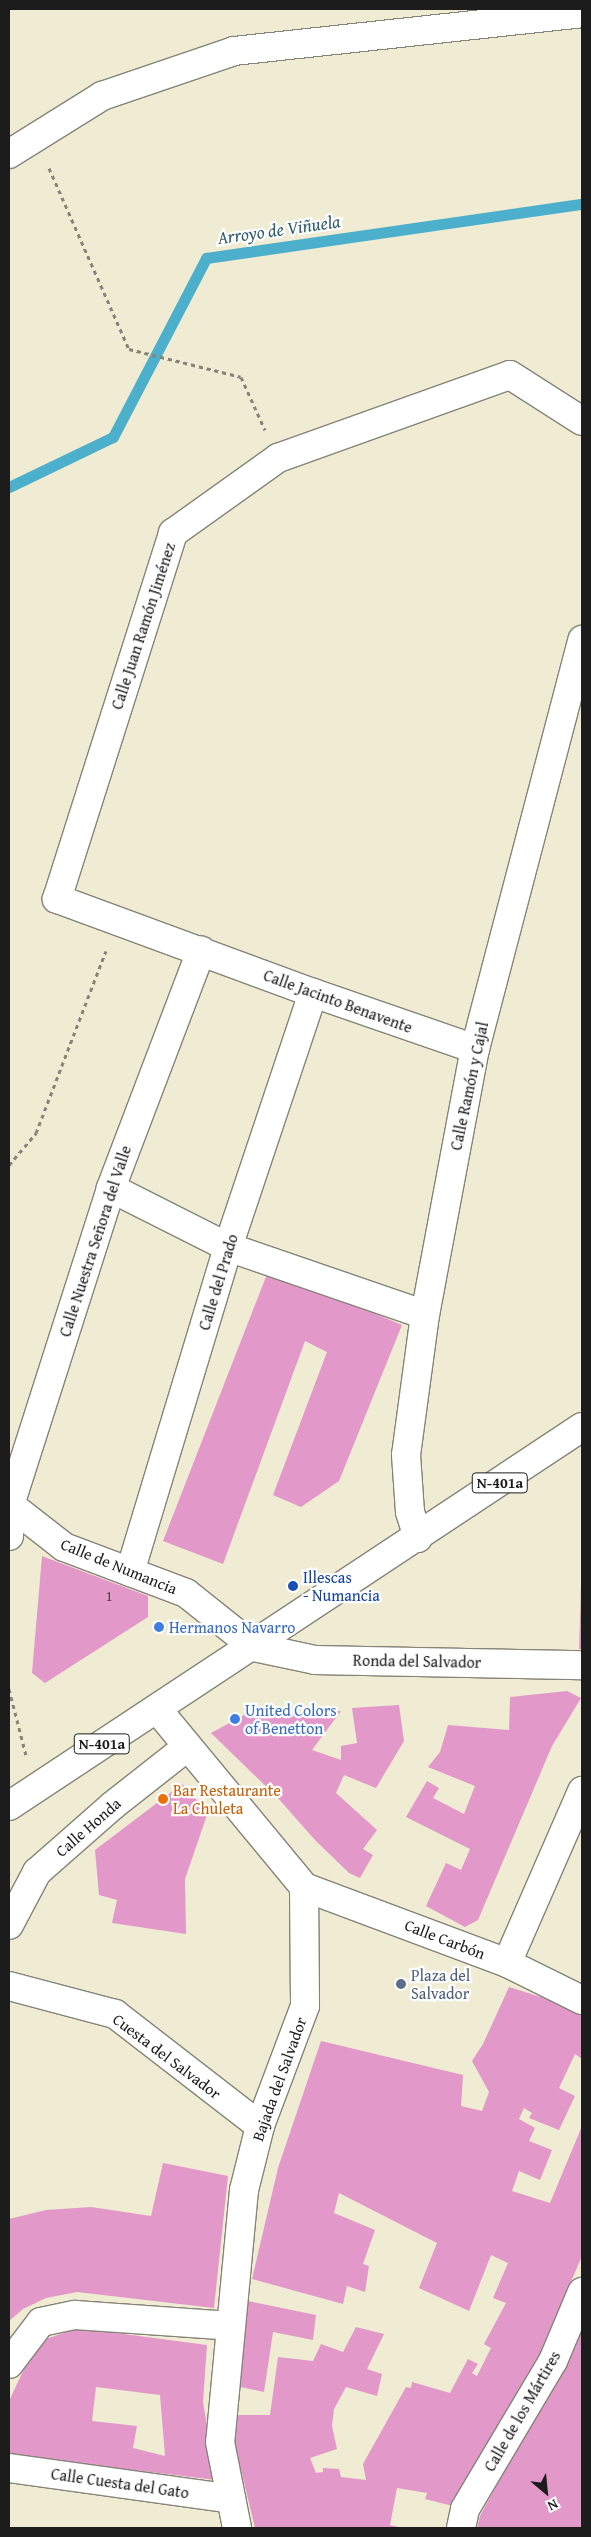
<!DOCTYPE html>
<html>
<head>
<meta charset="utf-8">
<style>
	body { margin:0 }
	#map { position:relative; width:591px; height:2537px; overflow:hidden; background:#f0ebd3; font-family:"Gentium Book Plus",serif }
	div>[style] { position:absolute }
	.stream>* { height:11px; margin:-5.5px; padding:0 5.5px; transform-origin:5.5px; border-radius:5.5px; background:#4cafcb }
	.building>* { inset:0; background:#e298c9 }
	.path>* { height:3px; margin-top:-1.5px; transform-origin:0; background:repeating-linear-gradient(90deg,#868478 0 4px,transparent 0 8px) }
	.roads { filter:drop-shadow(1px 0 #868478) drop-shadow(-1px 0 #868478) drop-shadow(0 1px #868478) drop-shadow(0 -1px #868478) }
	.minor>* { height:28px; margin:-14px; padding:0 14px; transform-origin:14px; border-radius:14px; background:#fff }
	.primary>* { height:28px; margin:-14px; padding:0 14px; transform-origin:14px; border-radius:14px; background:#fff }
	.dots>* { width:14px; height:14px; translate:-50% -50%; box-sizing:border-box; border:2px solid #fff; border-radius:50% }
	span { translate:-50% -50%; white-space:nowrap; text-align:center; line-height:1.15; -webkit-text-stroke:4.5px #fff; paint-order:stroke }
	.number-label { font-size:14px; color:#4e3b47 }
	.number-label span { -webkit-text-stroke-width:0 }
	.shield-label span { padding:1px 4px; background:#fff; border:1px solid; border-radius:4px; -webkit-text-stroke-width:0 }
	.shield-label { font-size:15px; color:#1c1c1c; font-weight:700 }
	.street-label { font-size:16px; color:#1c1c1c }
	.transit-label { font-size:16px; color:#164399 }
	.left { translate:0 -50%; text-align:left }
	.shop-label { font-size:16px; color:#366cbe }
	.food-label { font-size:16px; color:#c56008 }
	.service-label { font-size:16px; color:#4e5e75 }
	.water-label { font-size:18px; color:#325e6b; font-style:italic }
	.frame { position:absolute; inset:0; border:10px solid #1c1c1c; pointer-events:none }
	.north { position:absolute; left:521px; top:2467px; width:50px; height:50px; -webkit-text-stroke:4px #fff; paint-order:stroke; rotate:152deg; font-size:14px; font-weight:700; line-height:20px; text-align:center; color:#1c1c1c }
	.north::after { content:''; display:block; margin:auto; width:18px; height:22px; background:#1c1c1c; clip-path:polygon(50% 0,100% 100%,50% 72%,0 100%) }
</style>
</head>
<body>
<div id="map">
	<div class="stream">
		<i style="left:9px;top:487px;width:115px;rotate:-25.7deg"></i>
		<i style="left:113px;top:437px;width:202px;rotate:-62.5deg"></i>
		<i style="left:206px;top:258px;width:380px;rotate:-8.2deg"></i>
	</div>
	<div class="building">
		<i style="clip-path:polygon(269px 1269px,402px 1325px,339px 1481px,301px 1507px,273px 1495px,327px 1352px,305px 1341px,223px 1564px,163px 1541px)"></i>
		<i style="clip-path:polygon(42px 1556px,148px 1596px,148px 1617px,45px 1683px,32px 1673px)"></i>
		<i style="clip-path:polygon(581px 1585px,582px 1585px,582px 1649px,579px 1649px)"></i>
		<i style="clip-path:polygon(567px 1691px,581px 1698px,552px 1746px,478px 1920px,465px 1927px,426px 1906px,446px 1863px,461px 1870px,470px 1849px,406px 1817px,427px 1781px,439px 1788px,433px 1798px,464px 1814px,475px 1786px,428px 1767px,440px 1752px,448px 1725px,509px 1730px,510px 1697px)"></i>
		<i style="clip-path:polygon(399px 1705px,404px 1741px,376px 1788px,344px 1775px,336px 1793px,377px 1830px,363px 1849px,373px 1855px,360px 1878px,349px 1873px,315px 1840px,277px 1797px,211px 1733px,246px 1714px,341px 1711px,312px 1750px,341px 1760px,341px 1746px,357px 1743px,352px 1708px)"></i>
		<i style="clip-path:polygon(182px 1784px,208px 1812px,185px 1879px,186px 1934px,112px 1923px,117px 1900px,99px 1895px,95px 1850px)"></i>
		<i style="clip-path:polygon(509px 1987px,582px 2010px,582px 2059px,575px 2054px,559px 2088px,575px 2096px,559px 2130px,529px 2118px,532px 2113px,524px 2108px,519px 2119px,535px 2128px,529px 2141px,552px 2150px,540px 2180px,519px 2171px,512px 2191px,550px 2203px,582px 2126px,582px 2256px,533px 2370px,453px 2506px,425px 2499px,427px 2493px,397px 2488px,390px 2525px,403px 2528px,255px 2528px,232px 2432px,232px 2415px,270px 2415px,278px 2357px,313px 2361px,321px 2344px,343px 2352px,356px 2327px,384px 2334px,367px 2369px,382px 2374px,377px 2396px,346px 2387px,334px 2409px,332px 2426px,337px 2449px,310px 2458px,316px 2473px,323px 2472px,323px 2468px,339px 2469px,341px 2477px,366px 2480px,363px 2464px,406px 2387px,411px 2388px,412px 2382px,450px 2393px,468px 2359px,478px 2364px,472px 2373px,477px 2376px,491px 2348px,484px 2344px,506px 2303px,493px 2298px,508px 2263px,491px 2255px,469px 2311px,419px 2288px,437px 2243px,339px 2193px,334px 2213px,375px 2230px,363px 2264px,369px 2266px,365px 2292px,347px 2286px,343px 2304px,252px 2279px,278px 2168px,321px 2041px,463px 2075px,461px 2106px,482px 2111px,489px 2092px,472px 2061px,483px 2044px)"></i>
		<i style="clip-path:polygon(163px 2163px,228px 2176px,214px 2308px,77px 2292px,46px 2298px,23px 2309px,9px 2321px,9px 2219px,46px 2210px,91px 2207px,151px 2216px)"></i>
		<i style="clip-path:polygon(248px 2301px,316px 2315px,313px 2340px,273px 2332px,264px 2392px,236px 2386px)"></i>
		<i style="clip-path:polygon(582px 2327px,582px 2528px,477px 2528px,480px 2516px)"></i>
		<i style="clip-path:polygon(evenodd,78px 2328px,207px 2345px,203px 2402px,216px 2480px,9px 2455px,9px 2401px,33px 2350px,43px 2340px,78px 2328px,96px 2387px,160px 2395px,165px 2456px,133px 2448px,137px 2426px,92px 2421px,96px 2387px)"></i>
	</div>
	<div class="path">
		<i style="left:49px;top:168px;width:198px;rotate:66.2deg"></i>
		<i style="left:129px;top:349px;width:115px;rotate:14deg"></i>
		<i style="left:241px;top:377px;width:58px;rotate:65.6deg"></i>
		<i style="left:9px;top:1165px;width:42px;rotate:-49.8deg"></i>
		<i style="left:36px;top:1133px;width:195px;rotate:-69deg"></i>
		<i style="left:9px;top:1689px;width:68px;rotate:75.6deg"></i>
	</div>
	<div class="roads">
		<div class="minor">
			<i style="left:9px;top:154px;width:110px;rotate:-31.9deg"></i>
			<i style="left:102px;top:96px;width:139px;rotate:-18.8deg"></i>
			<i style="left:234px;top:51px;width:350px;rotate:-6.2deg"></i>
			<i style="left:475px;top:1049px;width:171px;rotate:-160.9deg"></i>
			<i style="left:313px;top:993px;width:273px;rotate:-159.8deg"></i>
			<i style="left:57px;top:899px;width:384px;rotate:-72.4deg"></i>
			<i style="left:173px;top:533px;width:129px;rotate:-35.5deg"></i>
			<i style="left:278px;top:458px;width:246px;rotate:-19.7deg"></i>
			<i style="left:510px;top:375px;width:85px;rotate:32.6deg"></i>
			<i style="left:111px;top:1188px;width:131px;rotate:26.8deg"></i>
			<i style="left:228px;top:1247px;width:208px;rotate:19deg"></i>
			<i style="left:9px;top:1504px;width:70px;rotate:38deg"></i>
			<i style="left:64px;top:1547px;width:130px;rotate:20.7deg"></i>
			<i style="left:186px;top:1593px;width:87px;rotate:38.5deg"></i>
			<i style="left:254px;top:1647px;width:62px;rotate:12deg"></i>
			<i style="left:315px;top:1660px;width:267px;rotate:1.1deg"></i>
			<i style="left:9px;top:1536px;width:31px;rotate:-88deg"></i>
			<i style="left:10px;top:1505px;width:333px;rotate:-72.3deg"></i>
			<i style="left:111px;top:1188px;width:254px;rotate:-69.2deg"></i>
			<i style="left:418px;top:1538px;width:27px;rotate:-107deg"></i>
			<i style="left:410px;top:1512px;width:57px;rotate:-94deg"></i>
			<i style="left:406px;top:1455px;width:141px;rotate:-82.3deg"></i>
			<i style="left:425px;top:1315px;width:271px;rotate:-79.4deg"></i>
			<i style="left:475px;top:1049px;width:423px;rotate:-75.3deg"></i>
			<i style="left:130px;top:1572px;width:339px;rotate:-73.2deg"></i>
			<i style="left:228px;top:1247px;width:268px;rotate:-71.5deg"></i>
			<i style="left:157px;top:1709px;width:231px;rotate:50.4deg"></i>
			<i style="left:304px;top:1887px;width:119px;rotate:89.5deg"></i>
			<i style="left:305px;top:2006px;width:128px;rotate:110.6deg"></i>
			<i style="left:260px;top:2126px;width:66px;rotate:104deg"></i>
			<i style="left:244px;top:2190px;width:253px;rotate:95.4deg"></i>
			<i style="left:220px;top:2442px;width:88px;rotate:78.8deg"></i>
			<i style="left:304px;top:1887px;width:217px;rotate:20.5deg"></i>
			<i style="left:507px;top:1963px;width:84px;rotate:26.3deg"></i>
			<i style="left:9px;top:1925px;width:60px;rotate:-62.2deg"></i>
			<i style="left:37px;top:1872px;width:100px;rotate:-41.3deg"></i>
			<i style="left:112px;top:1806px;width:95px;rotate:-38.2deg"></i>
			<i style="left:507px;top:1963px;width:188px;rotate:-66.4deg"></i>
			<i style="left:9px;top:1986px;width:110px;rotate:14.8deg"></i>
			<i style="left:115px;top:2014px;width:183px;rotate:37.7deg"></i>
			<i style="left:9px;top:2364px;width:53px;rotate:-52.7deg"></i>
			<i style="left:41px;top:2322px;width:35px;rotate:-12deg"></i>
			<i style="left:75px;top:2315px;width:156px;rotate:4deg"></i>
			<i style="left:9px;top:2468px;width:224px;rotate:7.9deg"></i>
			<i style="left:461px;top:2528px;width:19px;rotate:-78deg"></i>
			<i style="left:465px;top:2509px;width:172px;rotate:-59.3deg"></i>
			<i style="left:553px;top:2361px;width:75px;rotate:-67.2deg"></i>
		</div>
		<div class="primary">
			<i style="left:9px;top:1806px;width:687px;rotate:-33.48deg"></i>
		</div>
	</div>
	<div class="dots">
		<i style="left:293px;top:1586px;background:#1a4fb4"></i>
		<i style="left:159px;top:1627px;background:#3f7fe0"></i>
		<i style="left:235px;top:1719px;background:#3f7fe0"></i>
		<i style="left:163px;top:1799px;background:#e8710a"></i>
		<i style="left:401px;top:1984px;background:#5c6f8a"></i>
	</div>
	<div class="number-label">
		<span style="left:109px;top:1596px">1</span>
	</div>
	<div class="shield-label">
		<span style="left:500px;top:1483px">N-401a</span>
		<span style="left:102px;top:1744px">N-401a</span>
	</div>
	<div class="street-label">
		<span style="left:143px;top:626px;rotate:-72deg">Calle Juan Ramón Jiménez</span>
		<span style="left:338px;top:1001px;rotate:20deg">Calle Jacinto Benavente</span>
		<span style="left:469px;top:1086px;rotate:-78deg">Calle Ramón y Cajal</span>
		<span style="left:95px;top:1241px;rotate:-72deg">Calle Nuestra Señora del Valle</span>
		<span style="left:218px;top:1282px;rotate:-73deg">Calle del Prado</span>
		<span style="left:119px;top:1566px;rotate:22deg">Calle de Numancia</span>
		<span style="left:417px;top:1661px;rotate:1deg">Ronda del Salvador</span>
		<span style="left:88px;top:1827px;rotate:-41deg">Calle Honda</span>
		<span style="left:445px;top:1939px;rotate:21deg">Calle Carbón</span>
		<span style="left:167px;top:2056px;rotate:37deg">Cuesta del Salvador</span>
		<span style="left:279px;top:2079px;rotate:-70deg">Bajada del Salvador</span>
		<span style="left:522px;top:2411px;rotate:-60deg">Calle de los Mártires</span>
		<span style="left:120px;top:2483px;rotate:8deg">Calle Cuesta del Gato</span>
	</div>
	<div class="transit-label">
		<span class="left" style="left:303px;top:1586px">Illescas<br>- Numancia</span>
	</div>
	<div class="shop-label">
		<span class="left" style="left:169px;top:1627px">Hermanos Navarro</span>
		<span class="left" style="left:245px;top:1719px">United Colors<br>of Benetton</span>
	</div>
	<div class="food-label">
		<span class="left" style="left:173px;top:1799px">Bar Restaurante<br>La Chuleta</span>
	</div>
	<div class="service-label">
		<span class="left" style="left:411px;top:1984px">Plaza del<br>Salvador</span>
	</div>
	<div class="water-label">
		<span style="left:279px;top:230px;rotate:-8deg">Arroyo de Viñuela</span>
	</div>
	<div class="frame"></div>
	<div class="north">N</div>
</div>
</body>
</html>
